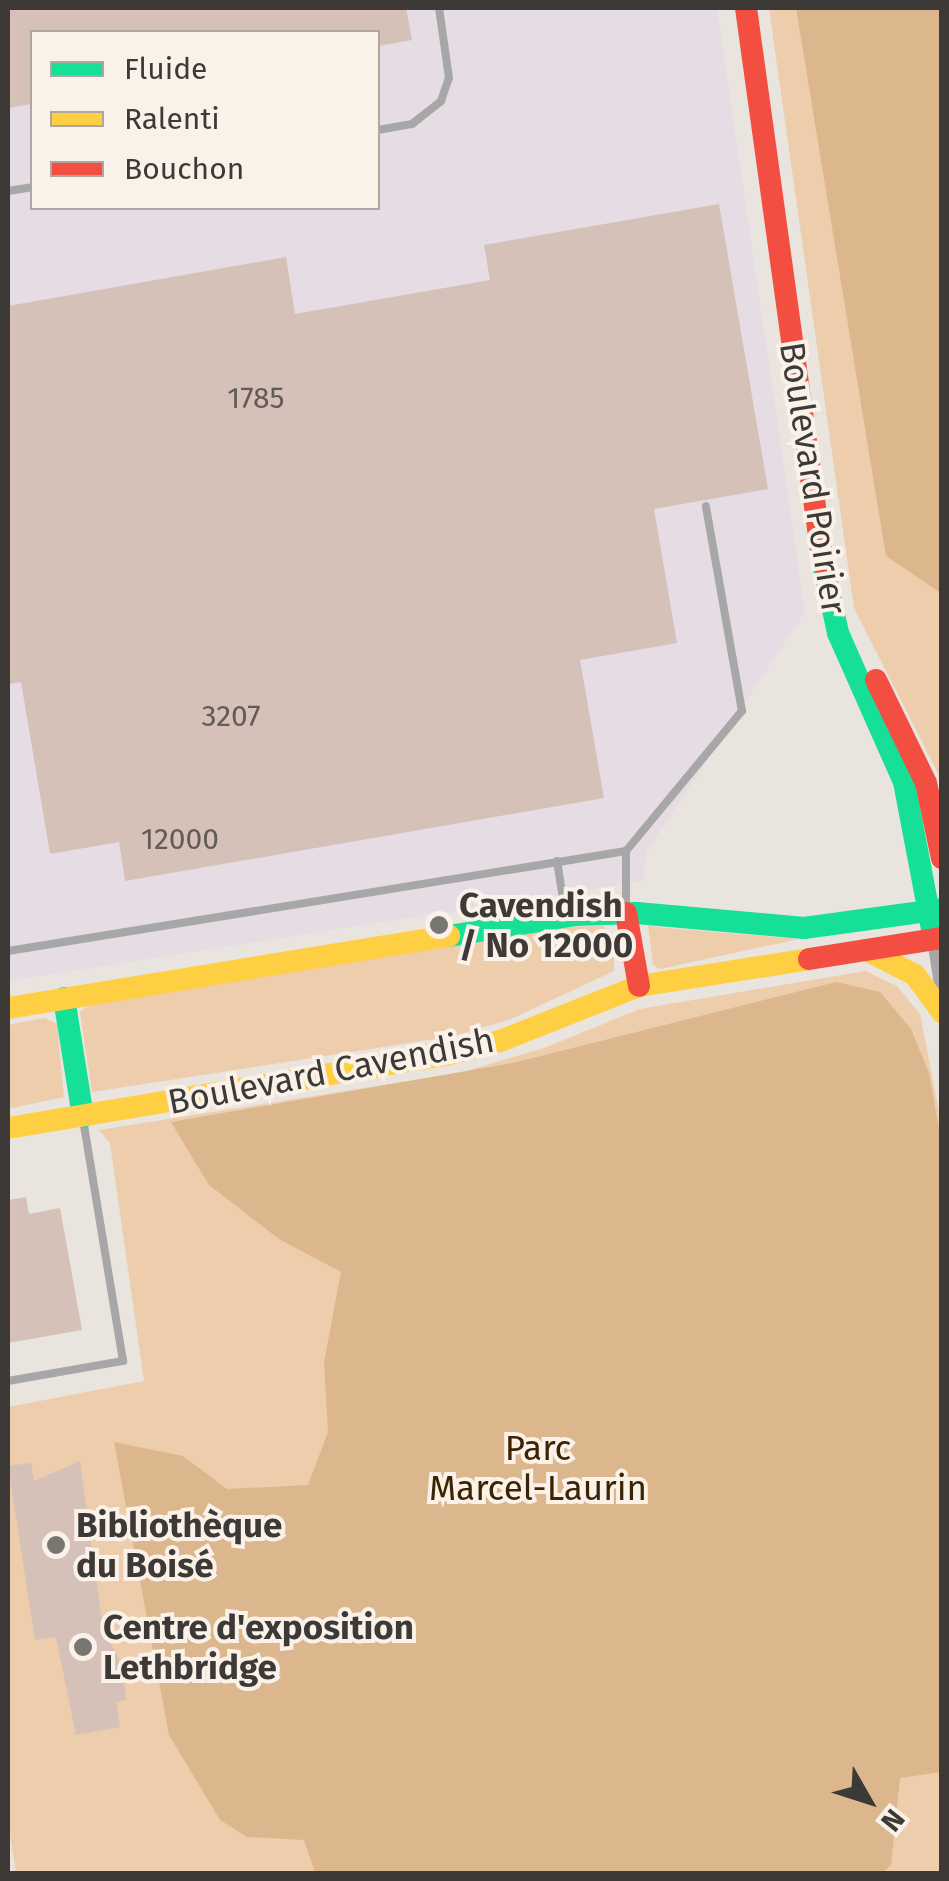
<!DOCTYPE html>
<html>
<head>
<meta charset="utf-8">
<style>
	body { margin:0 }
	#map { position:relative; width:949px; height:1881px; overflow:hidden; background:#e9e4de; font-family:"Fira Sans",sans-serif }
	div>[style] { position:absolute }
	.commercial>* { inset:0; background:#e6dce4 }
	.green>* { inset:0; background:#edcdac }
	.forest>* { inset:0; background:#dcb78d }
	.building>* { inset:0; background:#d5c1b8 }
	.lane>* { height:8px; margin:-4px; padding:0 4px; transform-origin:4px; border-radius:4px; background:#a7a7a7 }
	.street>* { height:15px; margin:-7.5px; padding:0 7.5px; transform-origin:7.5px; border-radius:7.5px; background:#a7a7a7 }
	.fast>* { height:22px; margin:-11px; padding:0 11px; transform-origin:11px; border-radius:11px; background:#16e098 }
	.slow>* { height:22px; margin:-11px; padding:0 11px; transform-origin:11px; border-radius:11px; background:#ffcf43 }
	.jam>* { height:22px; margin:-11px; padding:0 11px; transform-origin:11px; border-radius:11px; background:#f24e42 }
	.dots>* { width:28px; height:28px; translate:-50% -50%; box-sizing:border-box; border:5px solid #faf1e8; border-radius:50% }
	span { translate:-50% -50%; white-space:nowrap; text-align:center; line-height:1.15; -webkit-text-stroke:8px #faf1e8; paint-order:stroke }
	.number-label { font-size:30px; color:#635b56 }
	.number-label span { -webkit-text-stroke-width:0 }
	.street-label { font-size:35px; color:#3d3936 }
	.poi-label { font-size:35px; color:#3d3936; font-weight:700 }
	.left { translate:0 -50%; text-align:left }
	.park-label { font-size:35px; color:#3c2303 }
	.frame { position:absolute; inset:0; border:10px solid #3d3936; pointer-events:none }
	.legend { position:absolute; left:30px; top:30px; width:350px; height:180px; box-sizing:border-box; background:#faf1e8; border:2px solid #aea7a1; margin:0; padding:12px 18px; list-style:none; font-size:30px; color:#3d3936 }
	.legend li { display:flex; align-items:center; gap:20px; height:50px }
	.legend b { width:50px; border:2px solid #aea7a1 }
	.north { position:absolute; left:819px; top:1751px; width:100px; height:100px; -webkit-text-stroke:8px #faf1e8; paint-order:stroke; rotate:129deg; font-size:28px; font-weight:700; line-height:40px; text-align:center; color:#3d3936 }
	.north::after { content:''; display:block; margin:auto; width:35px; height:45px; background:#3d3936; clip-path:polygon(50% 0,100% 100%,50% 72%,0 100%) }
</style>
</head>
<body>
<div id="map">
	<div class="commercial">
		<i style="clip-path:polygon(evenodd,8px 8px,717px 8px,805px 612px,647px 851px,643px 881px,8px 981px,8px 8px,32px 32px,378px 32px,378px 208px,32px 208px,32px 32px)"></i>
	</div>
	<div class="green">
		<i style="clip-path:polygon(769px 8px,941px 8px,941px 779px,854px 608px)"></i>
		<i style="clip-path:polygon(648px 925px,655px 927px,799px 939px,660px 969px,653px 965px)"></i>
		<i style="clip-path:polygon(603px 926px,614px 935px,614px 971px,511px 1019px,454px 1036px,92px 1092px,80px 1012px,96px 1001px,554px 927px)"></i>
		<i style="clip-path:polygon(865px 971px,897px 986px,920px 1014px,941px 1122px,941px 1873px,16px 1873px,8px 1821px,8px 1407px,144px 1381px,110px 1143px,99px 1130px,459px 1073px,544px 1048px,640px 1009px)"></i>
		<i style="clip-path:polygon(44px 1018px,57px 1024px,64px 1097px,8px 1109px,8px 1025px)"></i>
	</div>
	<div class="forest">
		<i style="clip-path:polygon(796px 8px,941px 8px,941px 593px,886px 556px)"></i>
		<i style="clip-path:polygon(836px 982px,880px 992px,911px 1029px,929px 1073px,941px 1140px,941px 1772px,900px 1778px,891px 1865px,881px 1874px,315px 1873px,304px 1840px,247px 1837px,220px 1820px,169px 1735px,114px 1442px,183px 1456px,227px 1489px,308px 1485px,328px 1432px,324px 1362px,341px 1272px,279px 1239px,209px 1185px,171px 1122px,513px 1063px)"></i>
	</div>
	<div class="building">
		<i style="clip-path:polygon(8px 8px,406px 8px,412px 40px,378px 46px,378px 32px,32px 32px,32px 104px,8px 108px)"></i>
		<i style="clip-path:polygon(719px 204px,768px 489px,654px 509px,677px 643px,580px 660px,604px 798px,125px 881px,119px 842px,50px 854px,21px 682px,8px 684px,8px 306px,286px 257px,295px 314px,490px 280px,484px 245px)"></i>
		<i style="clip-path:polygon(26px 1197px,29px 1214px,60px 1208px,82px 1330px,8px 1343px,8px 1200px)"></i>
		<i style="clip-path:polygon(80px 1461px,103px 1628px,122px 1666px,126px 1700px,116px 1702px,120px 1727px,76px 1735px,56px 1637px,35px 1640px,8px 1466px,31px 1463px,34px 1481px)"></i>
	</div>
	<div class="lane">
		<i style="left:378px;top:130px;width:35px;rotate:-10deg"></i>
		<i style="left:412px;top:124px;width:37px;rotate:-38deg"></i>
		<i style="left:441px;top:101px;width:24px;rotate:-71deg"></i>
		<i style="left:449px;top:78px;width:71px;rotate:-98.1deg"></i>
		<i style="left:8px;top:191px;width:24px;rotate:-9deg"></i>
		<i style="left:557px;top:861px;width:51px;rotate:80.9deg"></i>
		<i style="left:626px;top:911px;width:60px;rotate:-90deg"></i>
		<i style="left:8px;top:951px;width:626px;rotate:-9.19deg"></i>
		<i style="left:626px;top:851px;width:182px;rotate:-50.4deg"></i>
		<i style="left:742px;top:711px;width:208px;rotate:-100deg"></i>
		<i style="left:8px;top:1381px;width:117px;rotate:-9.9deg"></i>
		<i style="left:123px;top:1361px;width:244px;rotate:-99.4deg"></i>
	</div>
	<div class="street">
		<i style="left:934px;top:939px;width:52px;rotate:81.1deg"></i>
	</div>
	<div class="fast">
		<i style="left:823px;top:564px;width:71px;rotate:77.7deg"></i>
		<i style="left:838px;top:633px;width:163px;rotate:66.1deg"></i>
		<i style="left:904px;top:782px;width:160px;rotate:79.2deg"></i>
		<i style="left:449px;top:936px;width:127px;rotate:-9.5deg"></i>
		<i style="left:574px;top:915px;width:63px;rotate:-1.8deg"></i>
		<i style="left:637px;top:913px;width:168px;rotate:5.1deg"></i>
		<i style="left:804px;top:928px;width:139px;rotate:-7.8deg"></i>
		<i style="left:64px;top:998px;width:120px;rotate:80.9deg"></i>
	</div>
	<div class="slow">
		<i style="left:866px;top:950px;width:55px;rotate:27deg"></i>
		<i style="left:915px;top:975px;width:46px;rotate:53.9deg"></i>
		<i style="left:8px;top:1008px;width:447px;rotate:-9.3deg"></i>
		<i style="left:8px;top:1128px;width:443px;rotate:-9.5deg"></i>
		<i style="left:445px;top:1055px;width:57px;rotate:-14.3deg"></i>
		<i style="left:500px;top:1041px;width:149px;rotate:-21.6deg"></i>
		<i style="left:639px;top:986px;width:172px;rotate:-9deg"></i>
	</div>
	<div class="jam">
		<i style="left:746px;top:8px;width:561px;rotate:82.12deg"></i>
		<i style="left:876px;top:680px;width:114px;rotate:64.1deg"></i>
		<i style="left:926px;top:783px;width:77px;rotate:78deg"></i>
		<i style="left:626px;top:913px;width:74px;rotate:79.9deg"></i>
		<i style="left:809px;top:959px;width:135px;rotate:-9deg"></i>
	</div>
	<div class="dots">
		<i style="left:439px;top:925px;background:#797571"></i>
		<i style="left:56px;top:1545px;background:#797571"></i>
		<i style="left:83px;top:1647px;background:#797571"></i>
	</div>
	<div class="number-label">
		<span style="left:256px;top:398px">1785</span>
		<span style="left:231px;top:716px">3207</span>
		<span style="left:180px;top:839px">12000</span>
	</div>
	<div class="street-label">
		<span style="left:813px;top:478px;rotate:81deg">Boulevard Poirier</span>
		<span style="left:331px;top:1071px;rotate:-11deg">Boulevard Cavendish</span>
	</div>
	<div class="poi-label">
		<span class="left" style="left:459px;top:925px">Cavendish<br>/ No 12000</span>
		<span class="left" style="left:76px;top:1545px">Bibliothèque<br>du Boisé</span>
		<span class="left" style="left:103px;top:1647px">Centre d'exposition<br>Lethbridge</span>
	</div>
	<div class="park-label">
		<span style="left:538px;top:1468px">Parc<br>Marcel-Laurin</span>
	</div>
	<div class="frame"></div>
	<ul class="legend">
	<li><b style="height:12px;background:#16e098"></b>Fluide</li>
	<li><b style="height:12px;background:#ffcf43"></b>Ralenti</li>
	<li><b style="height:12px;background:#f24e42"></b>Bouchon</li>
	</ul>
	<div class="north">N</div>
</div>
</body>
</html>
